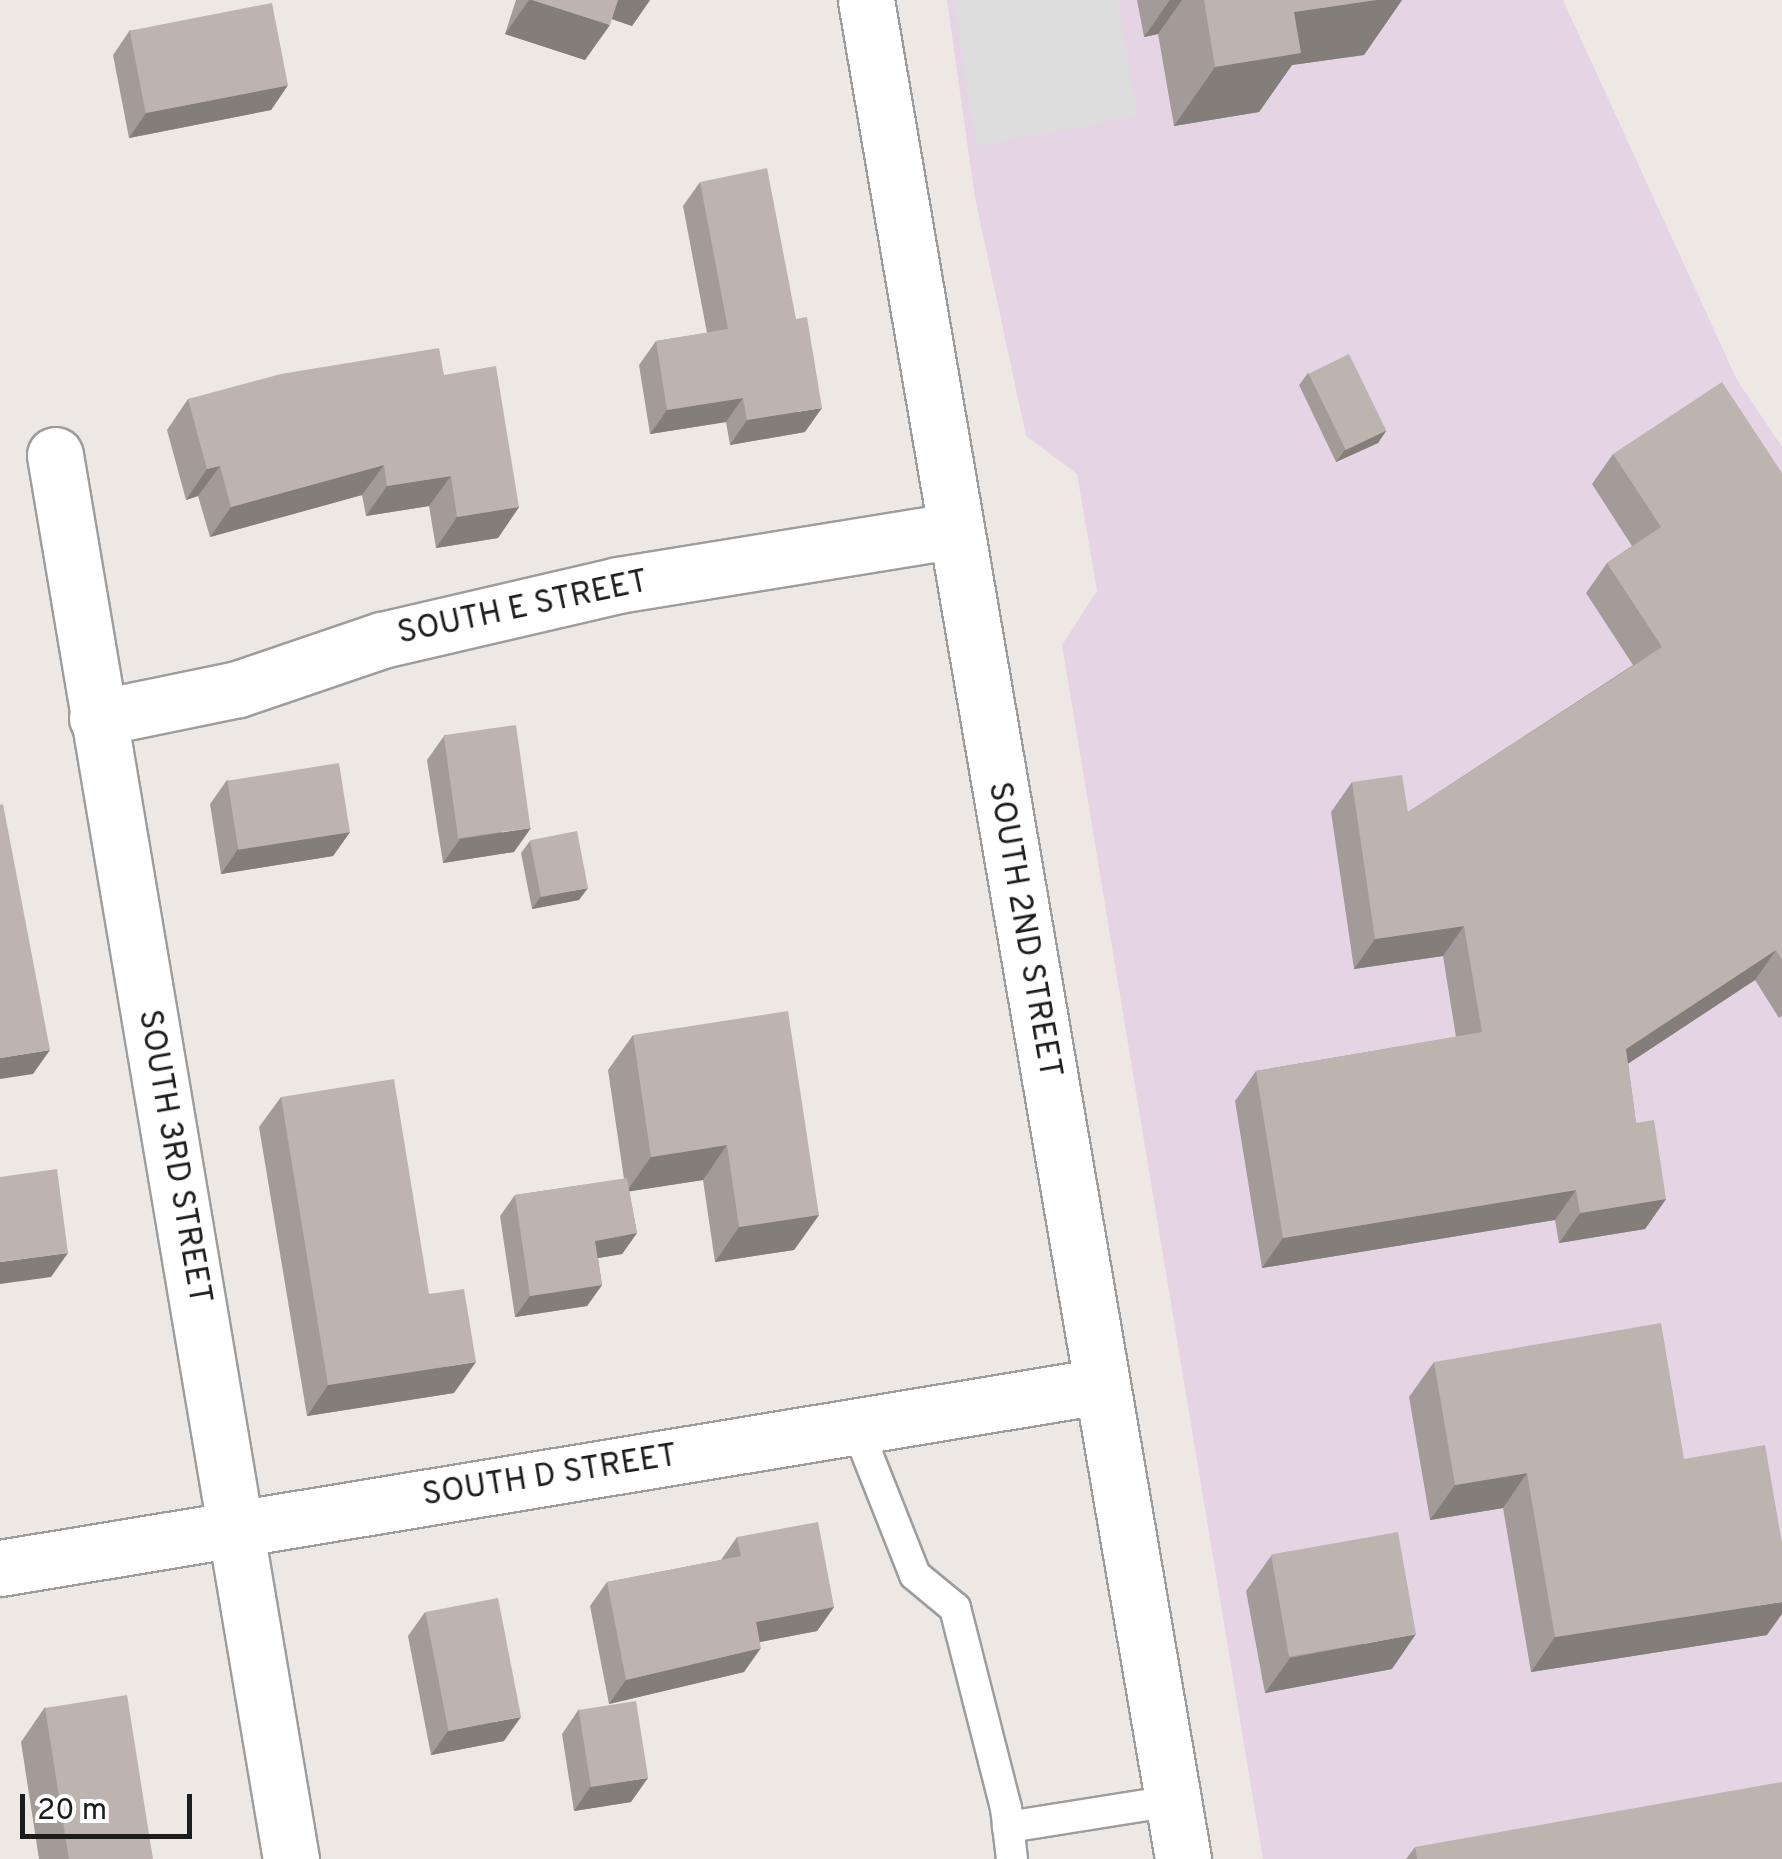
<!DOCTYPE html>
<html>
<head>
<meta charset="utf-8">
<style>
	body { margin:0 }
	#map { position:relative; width:1782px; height:1859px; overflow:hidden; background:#ede8e3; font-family:Overpass,sans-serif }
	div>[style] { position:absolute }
	.industrial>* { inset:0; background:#e5d5e4 }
	.parking>* { inset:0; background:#dcdcdc }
	.roads { filter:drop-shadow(2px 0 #9d9d9d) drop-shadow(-2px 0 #9d9d9d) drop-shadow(0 2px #9d9d9d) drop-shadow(0 -2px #9d9d9d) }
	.service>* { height:30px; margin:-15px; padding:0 15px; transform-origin:15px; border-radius:15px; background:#fff }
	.minor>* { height:55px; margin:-27.5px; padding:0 27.5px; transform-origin:27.5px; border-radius:27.5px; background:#fff }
	.tertiary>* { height:55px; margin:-27.5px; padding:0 27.5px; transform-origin:27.5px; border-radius:27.5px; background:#fff }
	.wall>* { inset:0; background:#a39b97 }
	.shaded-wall>* { inset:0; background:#847e7b }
	.building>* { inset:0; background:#bdb4b0; transform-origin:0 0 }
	span { translate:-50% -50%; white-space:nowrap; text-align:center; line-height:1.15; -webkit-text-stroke:8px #fff; paint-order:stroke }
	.street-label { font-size:32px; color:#1c1c1c }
	.scale { position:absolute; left:20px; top:1794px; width:172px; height:45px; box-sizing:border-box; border:5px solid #1c1c1c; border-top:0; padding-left:12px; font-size:30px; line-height:35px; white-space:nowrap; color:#1c1c1c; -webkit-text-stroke:8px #fff; paint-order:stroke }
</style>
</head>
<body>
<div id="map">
	<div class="industrial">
		<i style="clip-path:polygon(947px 0,1563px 0,1737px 380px,1782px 447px,1782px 1859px,1263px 1859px,1062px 645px,1097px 591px,1077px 474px,1026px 436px,975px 198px)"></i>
	</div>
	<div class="parking">
		<i style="clip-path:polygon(954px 0,1117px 0,1137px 116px,976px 146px)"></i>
	</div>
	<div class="roads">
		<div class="service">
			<i style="left:856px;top:1426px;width:160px;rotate:68.4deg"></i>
			<i style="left:915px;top:1575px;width:52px;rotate:39.5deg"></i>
			<i style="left:955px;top:1608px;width:206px;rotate:75.7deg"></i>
			<i style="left:1006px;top:1808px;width:51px;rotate:83.3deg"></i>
			<i style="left:1008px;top:1827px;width:166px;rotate:-9deg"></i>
		</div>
		<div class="minor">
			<i style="left:55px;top:455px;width:1424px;rotate:80.46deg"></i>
			<i style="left:97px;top:718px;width:144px;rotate:-11.6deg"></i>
			<i style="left:238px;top:689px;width:152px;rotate:-18.8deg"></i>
			<i style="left:382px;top:640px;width:242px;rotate:-13.1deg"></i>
			<i style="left:618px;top:585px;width:342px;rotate:-9.2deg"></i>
			<i style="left:0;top:1568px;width:1115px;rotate:-9.39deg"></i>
		</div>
		<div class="tertiary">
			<i style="left:866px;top:0;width:1886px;rotate:80.32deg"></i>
		</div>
	</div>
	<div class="wall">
		<i style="clip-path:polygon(516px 0,650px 0,632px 26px,612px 19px,585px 60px,505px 34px)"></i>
		<i style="clip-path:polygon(1137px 0,1402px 0,1364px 55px,1292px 65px,1259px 112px,1174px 126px,1158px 34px,1144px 37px)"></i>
		<i style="clip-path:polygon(130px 30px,288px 85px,271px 110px,129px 138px,113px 55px)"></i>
		<i style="clip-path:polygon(700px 182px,805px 432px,730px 445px,726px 422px,650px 434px,639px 365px,656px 341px,707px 333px,683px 206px)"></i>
		<i style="clip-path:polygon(1308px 373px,1386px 431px,1378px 443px,1336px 462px,1299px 385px)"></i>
		<i style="clip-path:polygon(444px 375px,519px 507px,498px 538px,436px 548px,429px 506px,366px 516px,362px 495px,210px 537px,198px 496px,186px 500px,167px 430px,188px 399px)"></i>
		<i style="clip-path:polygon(1613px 454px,1782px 473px,1782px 1016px,1779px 1018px,1755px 980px,1628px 1063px,1636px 1123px,1666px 1199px,1645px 1229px,1559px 1243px,1555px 1220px,1262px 1268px,1235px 1101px,1256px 1071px,1456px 1037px,1443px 956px,1354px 969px,1331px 812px,1352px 782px,1408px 812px,1633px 665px,1586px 593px,1607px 563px,1632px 546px,1592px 484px)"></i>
		<i style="clip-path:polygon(444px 736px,514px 852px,443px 863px,427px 760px)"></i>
		<i style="clip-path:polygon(227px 780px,350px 832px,333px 856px,221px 874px,210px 804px)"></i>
		<i style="clip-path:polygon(530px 841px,579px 900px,532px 909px,521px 853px)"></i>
		<i style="clip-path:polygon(633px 1035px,819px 1215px,794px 1250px,715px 1262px,703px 1180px,629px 1191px,637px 1233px,622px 1254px,598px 1258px,602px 1285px,587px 1306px,515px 1317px,500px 1216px,515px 1195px,624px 1179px,608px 1070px)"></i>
		<i style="clip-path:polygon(281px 1097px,429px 1294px,454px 1393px,307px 1416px,259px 1127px)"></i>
		<i style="clip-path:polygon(1434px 1362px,1684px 1459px,1767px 1635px,1531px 1672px,1503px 1508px,1430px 1520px,1409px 1397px)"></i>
		<i style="clip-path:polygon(737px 1537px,834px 1607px,817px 1631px,760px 1642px,744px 1672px,609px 1704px,590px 1606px,607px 1582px,721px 1560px)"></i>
		<i style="clip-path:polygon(1271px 1556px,1392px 1669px,1265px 1693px,1246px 1591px)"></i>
		<i style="clip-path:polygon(425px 1612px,504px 1741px,431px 1755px,408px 1636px)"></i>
		<i style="clip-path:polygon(45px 1707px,152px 1859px,39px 1859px,21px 1742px)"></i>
		<i style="clip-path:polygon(579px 1709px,631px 1802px,574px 1811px,562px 1734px)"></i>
		<i style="clip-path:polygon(1415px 1847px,1782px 1859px,1406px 1859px)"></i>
	</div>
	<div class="shaded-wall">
		<i style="clip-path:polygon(529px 0,532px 0,610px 25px,585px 60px,505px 34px)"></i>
		<i style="clip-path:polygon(610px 0,650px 0,632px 26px,600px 15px)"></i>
		<i style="clip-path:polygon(1170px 0,1182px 0,1158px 34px,1144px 37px)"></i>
		<i style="clip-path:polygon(1376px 0,1402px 0,1364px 55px,1292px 65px,1259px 112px,1174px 126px,1215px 67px,1294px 12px)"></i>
		<i style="clip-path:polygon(288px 85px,271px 110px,129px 138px,146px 113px)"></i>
		<i style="clip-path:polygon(743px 398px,726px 422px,650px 434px,667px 410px)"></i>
		<i style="clip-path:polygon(822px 408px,805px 432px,730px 445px,747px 420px)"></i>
		<i style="clip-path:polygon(1386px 431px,1378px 443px,1336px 462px,1345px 450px)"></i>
		<i style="clip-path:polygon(384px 465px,362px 495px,210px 537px,231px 507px)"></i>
		<i style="clip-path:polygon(220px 466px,198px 496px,186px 500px,207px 469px)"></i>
		<i style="clip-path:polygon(451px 476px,429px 506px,366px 516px,387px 486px)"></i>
		<i style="clip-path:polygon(519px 507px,498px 538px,436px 548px,457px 517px)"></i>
		<i style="clip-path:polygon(531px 828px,514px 852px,443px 863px,460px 839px)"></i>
		<i style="clip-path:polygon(350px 832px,333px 856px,221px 874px,238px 849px)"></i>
		<i style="clip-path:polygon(588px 888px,579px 900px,532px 909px,541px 896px)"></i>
		<i style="clip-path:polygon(1464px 926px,1443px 956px,1354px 969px,1375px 939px)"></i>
		<i style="clip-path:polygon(1776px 950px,1755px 980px,1605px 1079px,1626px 1049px)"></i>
		<i style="clip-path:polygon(50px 1050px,33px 1074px,0 1079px,0 1058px)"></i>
		<i style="clip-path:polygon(727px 1145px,703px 1180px,626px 1192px,651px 1157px)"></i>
		<i style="clip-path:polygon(1576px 1190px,1555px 1220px,1262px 1268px,1283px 1238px)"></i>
		<i style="clip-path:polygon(1666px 1199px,1645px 1229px,1559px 1243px,1580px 1213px)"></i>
		<i style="clip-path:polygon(819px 1215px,794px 1250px,715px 1262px,739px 1227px)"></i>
		<i style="clip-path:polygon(637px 1233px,622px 1254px,581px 1261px,595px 1241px)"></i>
		<i style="clip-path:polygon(68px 1253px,51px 1277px,0 1284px,0 1262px)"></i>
		<i style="clip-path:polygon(602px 1285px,587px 1306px,515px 1317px,530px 1296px)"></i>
		<i style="clip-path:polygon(476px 1362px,454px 1393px,307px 1416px,328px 1385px)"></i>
		<i style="clip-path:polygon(1527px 1473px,1503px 1508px,1430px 1520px,1455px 1485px)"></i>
		<i style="clip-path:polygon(1782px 1602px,1782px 1614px,1767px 1635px,1531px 1672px,1555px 1637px)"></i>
		<i style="clip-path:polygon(834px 1607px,817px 1631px,739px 1646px,756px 1622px)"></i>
		<i style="clip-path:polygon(1416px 1634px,1392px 1669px,1265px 1693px,1290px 1658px)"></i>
		<i style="clip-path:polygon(761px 1648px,744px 1672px,609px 1704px,626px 1680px)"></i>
		<i style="clip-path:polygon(521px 1717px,504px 1741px,431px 1755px,448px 1731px)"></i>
		<i style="clip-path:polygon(648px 1778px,631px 1802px,574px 1811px,591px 1786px)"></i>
	</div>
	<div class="building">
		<i style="clip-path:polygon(532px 0,618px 0,610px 25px)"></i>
		<i style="clip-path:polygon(1204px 0,1376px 0,1294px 12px,1301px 53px,1215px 67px)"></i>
		<i style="left:272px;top:3px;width:84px;height:145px;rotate:79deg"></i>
		<i style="clip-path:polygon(767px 168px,796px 319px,807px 317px,822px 408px,747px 420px,743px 398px,667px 410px,656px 341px,728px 329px,700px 182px)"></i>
		<i style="clip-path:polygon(439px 348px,444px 375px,496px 366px,519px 507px,457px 517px,451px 476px,387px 486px,384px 465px,231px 507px,220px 466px,207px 469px,188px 399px,281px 374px)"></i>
		<i style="left:1349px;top:354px;width:85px;height:45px;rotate:64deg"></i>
		<i style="clip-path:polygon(1722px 382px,1782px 473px,1782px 960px,1776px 950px,1626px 1049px,1636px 1123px,1654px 1120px,1666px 1199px,1580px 1213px,1576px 1190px,1283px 1238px,1256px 1071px,1482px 1032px,1464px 926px,1375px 939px,1352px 782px,1402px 775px,1408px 812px,1662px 647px,1607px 563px,1661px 527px,1613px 454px)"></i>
		<i style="left:516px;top:725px;width:104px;height:73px;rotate:82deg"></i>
		<i style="left:339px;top:763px;width:70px;height:113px;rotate:81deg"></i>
		<i style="clip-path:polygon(3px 804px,50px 1050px,0 1058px,0 805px)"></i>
		<i style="left:577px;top:831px;width:58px;height:48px;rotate:79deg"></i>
		<i style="clip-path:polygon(788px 1011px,819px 1215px,739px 1227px,727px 1145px,651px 1157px,633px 1035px)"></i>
		<i style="clip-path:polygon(394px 1079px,429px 1294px,464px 1289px,476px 1362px,328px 1385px,281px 1097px)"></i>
		<i style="clip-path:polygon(57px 1169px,68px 1253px,0 1262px,0 1177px)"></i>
		<i style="clip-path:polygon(627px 1178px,637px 1233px,595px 1241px,602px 1285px,530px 1296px,515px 1195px)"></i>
		<i style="clip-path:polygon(1661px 1323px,1684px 1459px,1765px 1445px,1782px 1543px,1782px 1602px,1555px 1637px,1527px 1473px,1455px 1485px,1434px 1362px)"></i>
		<i style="clip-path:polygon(818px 1522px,834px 1607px,756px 1622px,761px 1648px,626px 1680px,607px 1582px,741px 1556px,737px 1537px)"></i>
		<i style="left:1398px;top:1532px;width:104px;height:129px;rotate:80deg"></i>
		<i style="left:498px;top:1598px;width:121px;height:74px;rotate:79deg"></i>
		<i style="left:127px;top:1695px;width:166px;height:83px;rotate:81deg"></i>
		<i style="left:636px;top:1701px;width:78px;height:58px;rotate:81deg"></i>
		<i style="clip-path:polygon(1782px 1782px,1782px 1859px,1417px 1859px,1415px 1847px)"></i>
	</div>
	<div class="street-label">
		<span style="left:523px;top:609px;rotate:-12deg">SOUTH E STREET</span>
		<span style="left:1023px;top:930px;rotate:80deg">SOUTH 2ND STREET</span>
		<span style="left:173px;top:1157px;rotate:80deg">SOUTH 3RD STREET</span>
		<span style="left:550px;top:1477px;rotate:-9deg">SOUTH D STREET</span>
	</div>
	<div class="scale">20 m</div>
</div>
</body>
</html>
